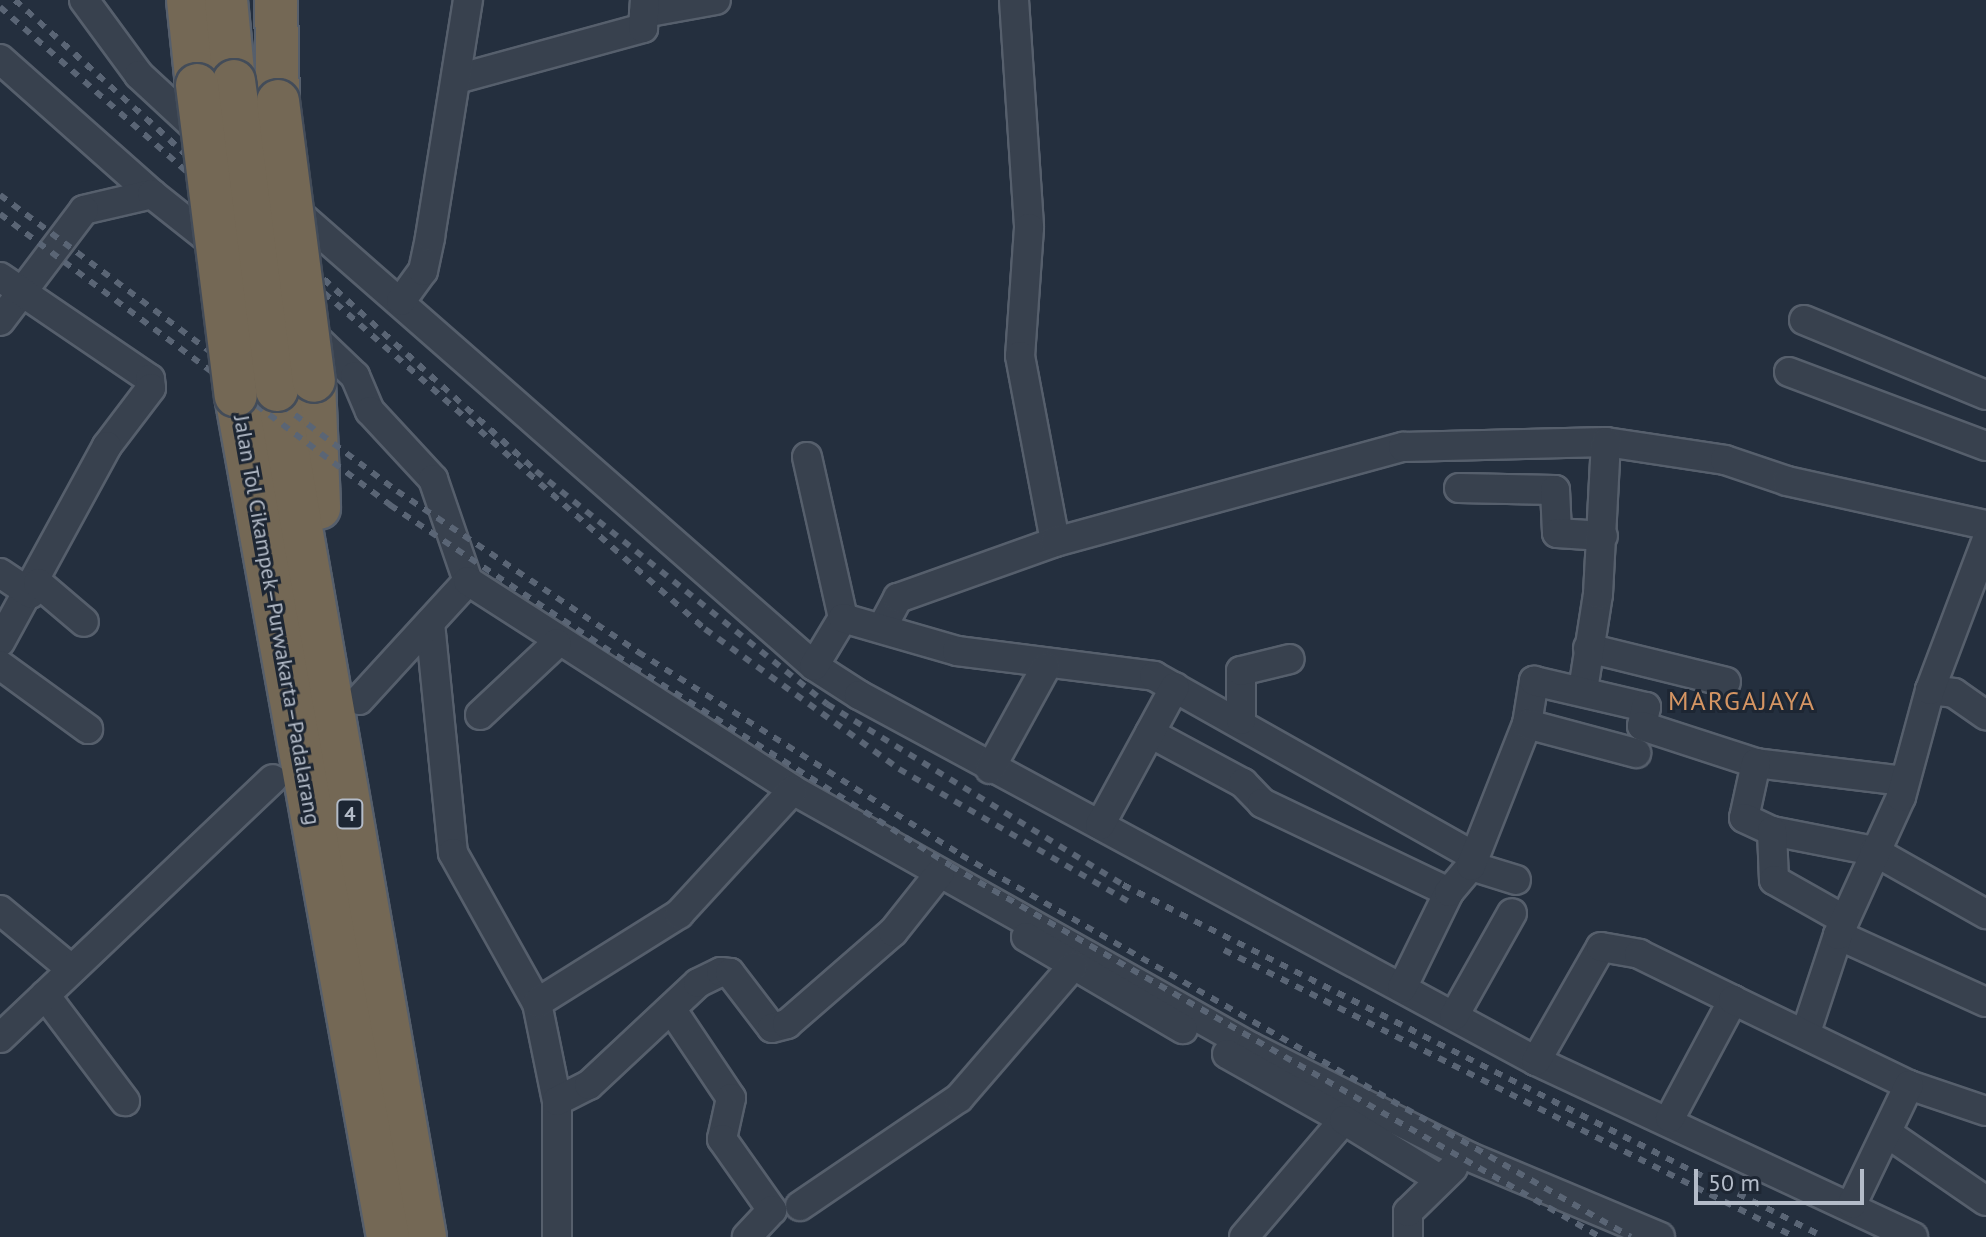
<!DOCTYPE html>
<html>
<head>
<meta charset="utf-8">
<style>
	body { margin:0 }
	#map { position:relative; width:1986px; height:1237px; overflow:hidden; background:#242f3e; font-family:"PT Sans",sans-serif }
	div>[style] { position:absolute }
	.roads { filter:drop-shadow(2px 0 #565f6c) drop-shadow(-2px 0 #565f6c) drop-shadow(0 2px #565f6c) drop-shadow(0 -2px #565f6c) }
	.minor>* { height:28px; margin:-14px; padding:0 14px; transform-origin:14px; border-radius:14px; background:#38414e }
	.highway>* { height:42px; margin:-21px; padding:0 21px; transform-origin:21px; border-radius:21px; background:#746855 }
	.rail>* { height:6px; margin-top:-3px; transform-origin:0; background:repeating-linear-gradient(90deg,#5a6575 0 8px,transparent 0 16px) }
	.bridges { filter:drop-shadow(2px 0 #434c59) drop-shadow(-2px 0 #434c59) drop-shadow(0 2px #434c59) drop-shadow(0 -2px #434c59) }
	.highway-bridge>* { height:42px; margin:-21px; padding:0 21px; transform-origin:21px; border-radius:21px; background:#746855 }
	span { translate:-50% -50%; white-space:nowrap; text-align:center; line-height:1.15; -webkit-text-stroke:6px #1d2633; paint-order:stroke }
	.shield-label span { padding:2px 6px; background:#1d2633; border:2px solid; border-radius:6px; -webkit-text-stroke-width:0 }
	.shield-label { font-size:20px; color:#b4bcc9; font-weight:700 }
	.street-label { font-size:22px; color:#b4bcc9 }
	.quarter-label { font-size:26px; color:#d59563; letter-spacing:2px }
	.scale { position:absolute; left:1694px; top:1169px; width:170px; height:36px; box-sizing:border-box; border:4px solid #b4bcc9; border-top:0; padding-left:10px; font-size:24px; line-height:28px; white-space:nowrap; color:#b4bcc9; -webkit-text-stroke:6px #1d2633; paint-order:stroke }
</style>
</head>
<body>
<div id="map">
	<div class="roads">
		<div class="minor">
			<i style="left:84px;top:0;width:93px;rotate:53.7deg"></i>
			<i style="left:139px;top:75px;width:94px;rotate:42.8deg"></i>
			<i style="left:1014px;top:0;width:228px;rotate:86.2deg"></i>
			<i style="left:1029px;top:228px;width:128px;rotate:94deg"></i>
			<i style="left:1020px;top:356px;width:189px;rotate:79.3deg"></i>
			<i style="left:644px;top:13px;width:73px;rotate:-10.2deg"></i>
			<i style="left:0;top:59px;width:203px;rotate:41.6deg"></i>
			<i style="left:152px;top:194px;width:70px;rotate:166.8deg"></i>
			<i style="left:84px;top:210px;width:139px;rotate:127.1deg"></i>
			<i style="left:457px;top:79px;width:193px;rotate:-15.3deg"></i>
			<i style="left:643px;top:28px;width:28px;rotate:-86deg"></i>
			<i style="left:152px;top:194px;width:87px;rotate:38.5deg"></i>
			<i style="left:286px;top:203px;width:702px;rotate:41.25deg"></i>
			<i style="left:814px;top:666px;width:54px;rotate:32.8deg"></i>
			<i style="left:859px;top:695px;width:770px;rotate:28.4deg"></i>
			<i style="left:1536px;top:1061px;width:416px;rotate:25deg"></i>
			<i style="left:0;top:277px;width:181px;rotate:34.2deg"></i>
			<i style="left:150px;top:379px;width:9px;rotate:84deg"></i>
			<i style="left:151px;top:388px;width:73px;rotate:127.2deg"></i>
			<i style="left:107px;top:446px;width:223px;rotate:118.6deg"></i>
			<i style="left:401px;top:301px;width:37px;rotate:-54deg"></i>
			<i style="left:423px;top:271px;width:35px;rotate:-78deg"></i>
			<i style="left:430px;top:237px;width:240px;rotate:-80.9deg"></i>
			<i style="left:1804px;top:320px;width:197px;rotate:22.4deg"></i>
			<i style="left:306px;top:329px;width:68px;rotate:43.8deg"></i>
			<i style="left:355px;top:376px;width:38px;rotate:67deg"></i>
			<i style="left:370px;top:411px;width:93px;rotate:47.2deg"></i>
			<i style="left:433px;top:479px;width:108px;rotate:71.1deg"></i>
			<i style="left:1789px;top:372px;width:210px;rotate:20.6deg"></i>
			<i style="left:807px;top:457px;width:165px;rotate:77.4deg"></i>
			<i style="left:1459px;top:488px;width:96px;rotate:1.2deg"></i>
			<i style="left:1555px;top:490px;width:43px;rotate:87.3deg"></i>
			<i style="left:1557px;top:533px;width:46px;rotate:3.7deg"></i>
			<i style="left:0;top:573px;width:37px;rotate:34deg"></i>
			<i style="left:38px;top:583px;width:60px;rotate:40.3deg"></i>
			<i style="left:430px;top:623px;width:231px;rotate:84.3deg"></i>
			<i style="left:453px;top:853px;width:172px;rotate:60.8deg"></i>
			<i style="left:537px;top:1003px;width:100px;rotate:78.5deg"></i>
			<i style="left:557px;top:1101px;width:136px;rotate:90deg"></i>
			<i style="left:883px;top:626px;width:32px;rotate:-62deg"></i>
			<i style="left:898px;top:598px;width:167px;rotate:-19.6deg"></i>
			<i style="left:1055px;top:542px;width:361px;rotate:-15.3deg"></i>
			<i style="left:1403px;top:447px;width:203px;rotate:-1.4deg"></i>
			<i style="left:1606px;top:442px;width:120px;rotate:8.6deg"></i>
			<i style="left:1725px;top:460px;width:65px;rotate:18.7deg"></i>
			<i style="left:1787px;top:481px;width:204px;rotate:12.5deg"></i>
			<i style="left:1588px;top:648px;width:142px;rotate:13.8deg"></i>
			<i style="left:0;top:665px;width:109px;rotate:36deg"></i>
			<i style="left:814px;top:666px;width:56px;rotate:-58.9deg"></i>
			<i style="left:843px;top:618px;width:119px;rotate:16.1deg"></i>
			<i style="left:957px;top:651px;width:199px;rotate:7.2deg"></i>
			<i style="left:1154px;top:676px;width:367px;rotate:29.4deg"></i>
			<i style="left:1583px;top:690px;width:97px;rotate:-81.1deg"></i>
			<i style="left:1598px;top:594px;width:152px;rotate:-87deg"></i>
			<i style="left:1930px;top:690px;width:24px;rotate:7deg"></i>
			<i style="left:1954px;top:693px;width:39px;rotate:35deg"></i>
			<i style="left:359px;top:700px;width:161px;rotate:-47.5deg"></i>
			<i style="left:468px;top:581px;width:386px;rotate:32.7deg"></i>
			<i style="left:793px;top:790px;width:525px;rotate:29.3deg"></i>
			<i style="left:1251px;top:1047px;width:245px;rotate:26.7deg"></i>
			<i style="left:1470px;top:1157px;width:206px;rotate:22.8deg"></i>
			<i style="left:480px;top:715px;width:105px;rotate:-43.1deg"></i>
			<i style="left:1241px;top:720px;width:49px;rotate:-90deg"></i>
			<i style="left:1241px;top:671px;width:50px;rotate:-13.8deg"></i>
			<i style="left:1527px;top:724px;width:44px;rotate:-80.8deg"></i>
			<i style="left:1534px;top:681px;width:115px;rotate:13.1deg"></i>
			<i style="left:1646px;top:707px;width:19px;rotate:102deg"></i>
			<i style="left:1642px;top:726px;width:120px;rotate:18deg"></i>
			<i style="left:1150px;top:733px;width:106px;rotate:28.3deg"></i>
			<i style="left:1243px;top:783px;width:28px;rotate:46deg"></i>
			<i style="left:1262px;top:803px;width:207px;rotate:25.5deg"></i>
			<i style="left:990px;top:769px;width:116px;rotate:-61.2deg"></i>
			<i style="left:1904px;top:781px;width:149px;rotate:-173.1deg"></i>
			<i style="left:1756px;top:763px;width:56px;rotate:102.3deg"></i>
			<i style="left:1744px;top:818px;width:31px;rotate:25deg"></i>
			<i style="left:1772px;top:831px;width:104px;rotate:11.1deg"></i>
			<i style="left:1874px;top:851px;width:129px;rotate:29.4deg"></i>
			<i style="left:1100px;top:825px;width:157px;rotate:-61.5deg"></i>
			<i style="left:1772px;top:831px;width:49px;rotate:87.7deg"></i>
			<i style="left:1774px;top:880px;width:81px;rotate:29.4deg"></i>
			<i style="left:1471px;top:866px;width:47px;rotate:17.3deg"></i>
			<i style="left:0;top:910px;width:92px;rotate:39.7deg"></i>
			<i style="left:1838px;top:935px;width:162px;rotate:24.4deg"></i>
			<i style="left:1026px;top:937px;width:182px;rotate:30.4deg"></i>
			<i style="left:1402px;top:988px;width:107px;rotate:-63.9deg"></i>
			<i style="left:1449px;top:892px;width:34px;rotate:-50deg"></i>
			<i style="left:1471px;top:866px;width:153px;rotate:-68.5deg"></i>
			<i style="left:1527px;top:724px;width:113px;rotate:14.9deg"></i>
			<i style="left:45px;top:995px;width:133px;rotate:53deg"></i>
			<i style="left:537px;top:1003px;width:168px;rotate:-32.1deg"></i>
			<i style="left:679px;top:914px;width:168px;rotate:-47.4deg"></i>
			<i style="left:672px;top:1010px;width:106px;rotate:56.2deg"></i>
			<i style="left:731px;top:1098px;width:42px;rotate:102.4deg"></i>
			<i style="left:722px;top:1139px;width:87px;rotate:54.8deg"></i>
			<i style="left:772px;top:1210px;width:37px;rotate:133deg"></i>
			<i style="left:1454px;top:1016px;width:118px;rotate:-60.6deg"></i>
			<i style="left:1806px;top:1032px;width:102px;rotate:-71.7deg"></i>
			<i style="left:1838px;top:935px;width:152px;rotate:-65.5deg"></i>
			<i style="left:1901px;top:797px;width:111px;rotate:-74.8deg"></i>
			<i style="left:1930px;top:690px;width:158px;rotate:-69.3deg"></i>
			<i style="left:0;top:1038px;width:376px;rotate:-43.5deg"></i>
			<i style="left:1227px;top:1054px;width:134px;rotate:29.4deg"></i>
			<i style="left:1536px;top:1061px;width:131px;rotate:-60.3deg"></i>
			<i style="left:1601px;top:947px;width:39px;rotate:10deg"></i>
			<i style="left:1639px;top:954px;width:105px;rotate:26.1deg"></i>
			<i style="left:557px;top:1101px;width:36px;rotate:-27deg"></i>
			<i style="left:589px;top:1085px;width:149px;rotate:-43.1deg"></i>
			<i style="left:698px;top:983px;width:25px;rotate:-26deg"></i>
			<i style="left:721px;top:972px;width:9px;rotate:6deg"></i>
			<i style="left:730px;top:973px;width:69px;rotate:52.6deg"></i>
			<i style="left:772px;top:1028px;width:16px;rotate:-15deg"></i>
			<i style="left:787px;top:1024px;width:140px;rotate:-41deg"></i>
			<i style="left:893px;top:932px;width:75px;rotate:-51.5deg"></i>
			<i style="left:1670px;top:1118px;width:134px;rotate:-61.9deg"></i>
			<i style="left:1733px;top:1000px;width:195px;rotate:25.8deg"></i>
			<i style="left:1909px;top:1085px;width:81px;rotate:18.7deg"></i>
			<i style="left:1887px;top:1133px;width:120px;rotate:34.5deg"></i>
			<i style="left:1852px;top:1204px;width:132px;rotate:-64.4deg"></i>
			<i style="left:800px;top:1206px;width:192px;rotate:-34.2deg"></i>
			<i style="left:959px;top:1098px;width:174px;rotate:-49.2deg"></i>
			<i style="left:1244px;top:1237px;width:154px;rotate:-49.5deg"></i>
			<i style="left:1344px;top:1120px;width:110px;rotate:31.7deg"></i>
			<i style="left:1408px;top:1237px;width:25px;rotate:-90deg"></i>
			<i style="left:1408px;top:1212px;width:63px;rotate:-44.4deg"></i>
		</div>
		<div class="highway">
			<i style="left:188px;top:0;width:85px;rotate:84deg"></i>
			<i style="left:226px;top:0;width:81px;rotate:84.4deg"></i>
			<i style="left:276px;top:0;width:101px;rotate:88.9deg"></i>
			<i style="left:314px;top:381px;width:127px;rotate:87.7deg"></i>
			<i style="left:277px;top:390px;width:860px;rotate:80.09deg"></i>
			<i style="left:236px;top:396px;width:855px;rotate:79.76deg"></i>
		</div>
	</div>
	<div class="rail">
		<i style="left:15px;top:0;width:702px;rotate:42.11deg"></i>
		<i style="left:536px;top:471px;width:373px;rotate:38.7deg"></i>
		<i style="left:827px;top:704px;width:347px;rotate:31.4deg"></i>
		<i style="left:1123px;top:885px;width:784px;rotate:26.66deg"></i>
		<i style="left:0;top:7px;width:940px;rotate:41.42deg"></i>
		<i style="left:705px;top:629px;width:239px;rotate:35.8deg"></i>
		<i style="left:899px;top:769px;width:272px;rotate:30deg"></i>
		<i style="left:0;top:195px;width:495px;rotate:36.7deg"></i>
		<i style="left:397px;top:491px;width:290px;rotate:33.7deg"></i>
		<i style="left:638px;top:652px;width:381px;rotate:32.1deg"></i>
		<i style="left:961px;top:855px;width:771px;rotate:29.69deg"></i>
		<i style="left:0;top:214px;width:487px;rotate:36.7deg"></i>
		<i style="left:390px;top:505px;width:293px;rotate:33.6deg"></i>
		<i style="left:634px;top:667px;width:374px;rotate:32.1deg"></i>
		<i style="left:951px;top:866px;width:748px;rotate:29.75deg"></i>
		<i style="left:1224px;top:950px;width:639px;rotate:26.69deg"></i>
	</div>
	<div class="bridges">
		<div class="highway-bridge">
			<i style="left:234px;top:81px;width:312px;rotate:82.1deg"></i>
			<i style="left:197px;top:85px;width:313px;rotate:82.9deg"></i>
			<i style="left:278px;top:101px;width:282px;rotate:82.7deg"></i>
		</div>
	</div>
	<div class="shield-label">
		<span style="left:350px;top:814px">4</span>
	</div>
	<div class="street-label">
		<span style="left:277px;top:620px;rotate:80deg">Jalan Tol Cikampek–Purwakarta–Padalarang</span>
	</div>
	<div class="quarter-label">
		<span style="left:1742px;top:701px">MARGAJAYA</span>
	</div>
	<div class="scale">50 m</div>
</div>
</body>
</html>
